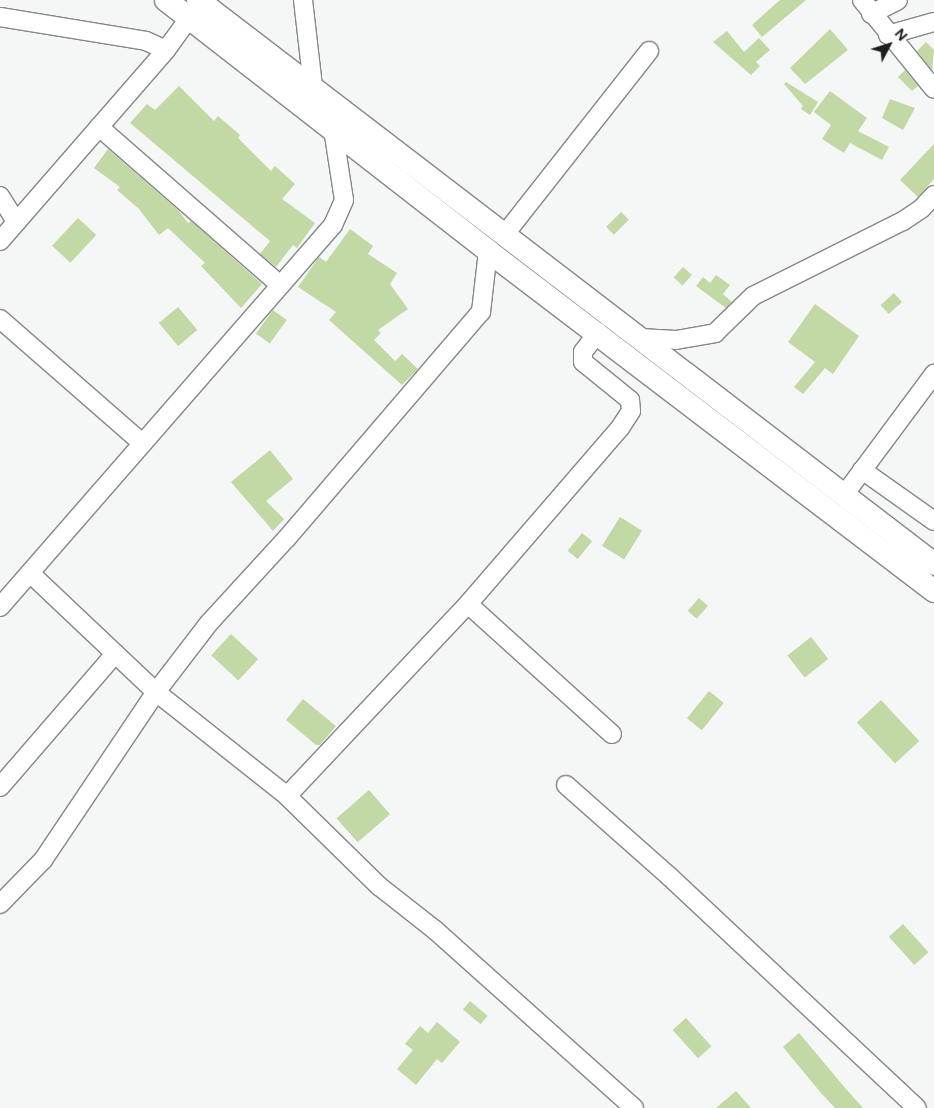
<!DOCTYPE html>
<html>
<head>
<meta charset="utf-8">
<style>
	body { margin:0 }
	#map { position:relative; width:934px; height:1108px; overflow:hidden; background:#f4f7f5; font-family:Figtree,sans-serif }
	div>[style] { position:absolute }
	.building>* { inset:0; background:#c2d8a5; transform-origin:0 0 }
	.roads { filter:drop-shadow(1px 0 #858886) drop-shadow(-1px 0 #858886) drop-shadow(0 1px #858886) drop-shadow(0 -1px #858886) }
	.minor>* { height:18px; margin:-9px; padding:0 9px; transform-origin:9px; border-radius:9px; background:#fff }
	.major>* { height:22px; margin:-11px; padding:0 11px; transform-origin:11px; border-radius:11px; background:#fff }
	span { translate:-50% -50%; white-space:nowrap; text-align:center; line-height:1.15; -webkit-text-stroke:4px #fff; paint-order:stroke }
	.north { position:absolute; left:864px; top:20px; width:50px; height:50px; -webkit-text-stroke:4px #fff; paint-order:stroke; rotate:50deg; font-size:14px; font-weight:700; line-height:20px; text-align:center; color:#1d1e1e }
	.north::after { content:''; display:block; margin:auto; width:18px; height:22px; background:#1d1e1e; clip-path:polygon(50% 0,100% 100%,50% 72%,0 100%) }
</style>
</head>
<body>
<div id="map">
	<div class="building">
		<i style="clip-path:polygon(780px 0,806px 0,762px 37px,752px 25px)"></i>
		<i style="clip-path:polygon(830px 29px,848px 50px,805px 84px,790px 68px)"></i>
		<i style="clip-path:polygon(727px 31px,744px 52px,759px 38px,770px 50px,756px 62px,760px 66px,751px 75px,713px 42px)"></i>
		<i style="clip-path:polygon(926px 42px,934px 50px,932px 70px,917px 51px)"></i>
		<i style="clip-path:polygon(905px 70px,918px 86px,912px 91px,898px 77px)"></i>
		<i style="clip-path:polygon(786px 82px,818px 102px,810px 115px,801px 109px,803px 106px,784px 84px)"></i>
		<i style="clip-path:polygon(179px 86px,214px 121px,218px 116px,240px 135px,238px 138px,271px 171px,275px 166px,295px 184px,282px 199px,315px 223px,297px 248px,293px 245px,276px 267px,260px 254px,270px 241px,130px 123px,147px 104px,155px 110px)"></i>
		<i style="clip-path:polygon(830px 91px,867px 118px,858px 131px,889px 147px,882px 160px,850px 143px,844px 153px,822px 139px,831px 125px,814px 112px)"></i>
		<i style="clip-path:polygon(890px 99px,915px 108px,903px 130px,882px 118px)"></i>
		<i style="clip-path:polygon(934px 144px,934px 179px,918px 197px,900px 180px)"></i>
		<i style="clip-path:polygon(108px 149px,178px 210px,188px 223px,191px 221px,262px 284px,241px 308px,201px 266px,205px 263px,168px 228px,159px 235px,139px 209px,117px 190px,120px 187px,94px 168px)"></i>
		<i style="left:621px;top:212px;width:11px;height:21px;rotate:45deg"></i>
		<i style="left:78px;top:218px;width:25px;height:38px;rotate:43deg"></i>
		<i style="clip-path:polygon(350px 229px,373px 246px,368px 254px,397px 273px,390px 284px,408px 309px,378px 330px,381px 333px,374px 340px,395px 361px,402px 354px,418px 369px,402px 385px,329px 320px,336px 312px,298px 287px,319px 257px,326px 262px)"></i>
		<i style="left:683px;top:267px;width:12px;height:14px;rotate:42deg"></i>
		<i style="clip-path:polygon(716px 275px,730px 285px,723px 294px,732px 302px,726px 308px,696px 286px,703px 277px,710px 283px)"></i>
		<i style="left:894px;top:293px;width:12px;height:18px;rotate:48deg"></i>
		<i style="clip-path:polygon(815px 304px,859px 336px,833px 374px,825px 368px,803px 394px,794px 387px,815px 362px,788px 342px)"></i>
		<i style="left:178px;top:307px;width:30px;height:25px;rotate:50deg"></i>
		<i style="left:273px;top:310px;width:17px;height:29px;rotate:36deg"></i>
		<i style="clip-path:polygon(270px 450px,293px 479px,266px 501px,284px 519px,273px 531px,231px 482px)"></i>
		<i style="left:620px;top:517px;width:26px;height:34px;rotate:32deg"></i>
		<i style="left:582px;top:533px;width:13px;height:23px;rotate:39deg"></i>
		<i style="left:699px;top:598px;width:12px;height:17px;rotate:42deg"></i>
		<i style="left:231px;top:634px;width:37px;height:29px;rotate:43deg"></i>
		<i style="left:811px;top:637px;width:28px;height:30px;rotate:52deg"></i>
		<i style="left:709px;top:691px;width:19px;height:35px;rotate:39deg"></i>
		<i style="clip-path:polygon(303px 699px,336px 726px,320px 745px,316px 745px,286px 720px)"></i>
		<i style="left:881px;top:700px;width:56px;height:33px;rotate:47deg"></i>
		<i style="left:369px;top:790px;width:32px;height:43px;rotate:49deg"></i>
		<i style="left:903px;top:924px;width:38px;height:19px;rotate:48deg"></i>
		<i style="left:470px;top:1001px;width:23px;height:11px;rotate:40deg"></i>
		<i style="left:686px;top:1018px;width:38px;height:18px;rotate:48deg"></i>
		<i style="clip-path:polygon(437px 1022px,460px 1042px,442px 1063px,437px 1059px,416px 1085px,397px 1069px,413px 1050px,405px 1044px,420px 1026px,428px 1033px)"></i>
		<i style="clip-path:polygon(799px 1033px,846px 1089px,863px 1108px,835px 1108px,821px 1093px,783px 1047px)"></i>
		<i style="clip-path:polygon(736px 1091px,751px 1108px,716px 1108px)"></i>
	</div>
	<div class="roads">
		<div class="minor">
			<i style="left:303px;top:0;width:87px;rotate:83.4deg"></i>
			<i style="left:862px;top:0;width:114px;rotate:51deg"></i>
			<i style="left:871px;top:14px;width:30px;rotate:-27deg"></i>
			<i style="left:0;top:17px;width:148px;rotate:9.3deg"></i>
			<i style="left:146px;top:41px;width:22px;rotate:24deg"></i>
			<i style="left:888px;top:35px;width:48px;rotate:-15.8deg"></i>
			<i style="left:99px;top:127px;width:240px;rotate:41.1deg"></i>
			<i style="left:0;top:196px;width:31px;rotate:58deg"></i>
			<i style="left:505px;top:234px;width:233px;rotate:-51.8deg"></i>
			<i style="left:0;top:241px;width:253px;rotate:-49deg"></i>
			<i style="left:166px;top:50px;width:41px;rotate:-54deg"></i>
			<i style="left:0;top:319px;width:189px;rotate:41.1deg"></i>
			<i style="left:640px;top:338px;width:36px;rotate:3deg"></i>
			<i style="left:676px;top:340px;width:40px;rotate:-10deg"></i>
			<i style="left:715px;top:333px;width:53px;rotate:-44.2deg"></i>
			<i style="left:753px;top:296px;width:168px;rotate:-26.6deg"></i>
			<i style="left:903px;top:221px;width:22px;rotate:-34deg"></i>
			<i style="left:921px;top:209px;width:19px;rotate:-47deg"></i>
			<i style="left:862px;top:470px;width:88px;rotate:35.3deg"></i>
			<i style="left:844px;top:495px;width:151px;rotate:-53.4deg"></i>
			<i style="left:30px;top:573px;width:173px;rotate:43.4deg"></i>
			<i style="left:156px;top:692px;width:167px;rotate:38.4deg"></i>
			<i style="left:287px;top:796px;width:129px;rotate:44.4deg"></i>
			<i style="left:379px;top:886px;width:71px;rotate:38.2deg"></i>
			<i style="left:435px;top:930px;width:267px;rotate:41.8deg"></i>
			<i style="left:468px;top:604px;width:194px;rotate:42.1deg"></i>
			<i style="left:0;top:607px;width:507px;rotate:-48.92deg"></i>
			<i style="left:333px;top:225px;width:27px;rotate:-66deg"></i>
			<i style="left:344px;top:200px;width:72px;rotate:-98.8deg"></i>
			<i style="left:566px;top:785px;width:139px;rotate:41.5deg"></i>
			<i style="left:670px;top:877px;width:338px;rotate:43.1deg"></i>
			<i style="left:0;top:787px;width:176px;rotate:-49.2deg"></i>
			<i style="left:287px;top:796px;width:264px;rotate:-46.7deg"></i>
			<i style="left:468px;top:604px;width:233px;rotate:-49.2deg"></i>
			<i style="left:620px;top:428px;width:20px;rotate:-57deg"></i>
			<i style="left:631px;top:411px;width:11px;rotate:-95deg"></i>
			<i style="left:630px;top:400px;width:60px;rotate:-141deg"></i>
			<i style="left:583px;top:362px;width:10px;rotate:-90deg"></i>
			<i style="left:583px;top:352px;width:25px;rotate:-53deg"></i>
			<i style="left:0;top:904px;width:62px;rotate:-45.7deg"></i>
			<i style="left:43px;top:860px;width:202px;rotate:-56.1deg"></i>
			<i style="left:156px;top:692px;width:87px;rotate:-52.5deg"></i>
			<i style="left:209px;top:623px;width:115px;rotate:-47.5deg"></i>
			<i style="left:287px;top:538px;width:298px;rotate:-49.4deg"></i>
			<i style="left:481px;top:312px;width:61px;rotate:-83.5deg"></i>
		</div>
		<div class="major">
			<i style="left:166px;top:0;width:408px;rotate:37.9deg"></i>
			<i style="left:488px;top:251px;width:561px;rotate:37.32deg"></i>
			<i style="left:198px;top:0;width:927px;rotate:37.46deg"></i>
		</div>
	</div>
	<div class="north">N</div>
</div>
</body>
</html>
